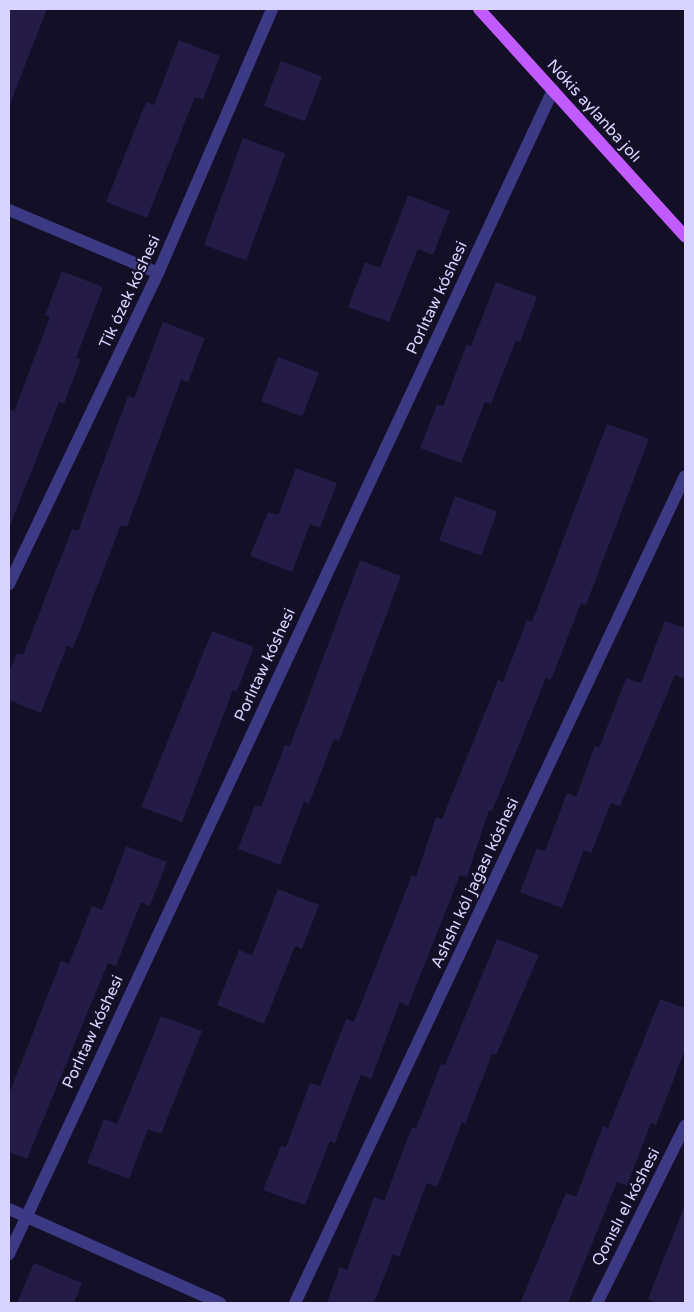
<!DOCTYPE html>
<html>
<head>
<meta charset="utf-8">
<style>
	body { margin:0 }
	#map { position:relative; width:694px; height:1312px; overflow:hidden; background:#130f26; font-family:"Varela Round",sans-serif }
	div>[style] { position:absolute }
	.building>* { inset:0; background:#241b47; transform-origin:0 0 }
	.minor>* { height:12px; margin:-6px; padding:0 6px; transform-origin:6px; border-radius:6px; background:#3d3a85 }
	.major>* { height:12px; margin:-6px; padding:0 6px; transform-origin:6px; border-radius:6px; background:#c25bff }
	span { translate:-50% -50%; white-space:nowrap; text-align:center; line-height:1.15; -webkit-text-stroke:4px #130f26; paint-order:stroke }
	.street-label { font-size:16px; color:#d9d4ff }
	.frame { position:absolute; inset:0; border:10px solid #d9d4ff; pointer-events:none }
</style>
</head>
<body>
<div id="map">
	<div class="building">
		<i style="clip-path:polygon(9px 9px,47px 9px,10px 104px,9px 104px)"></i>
		<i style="clip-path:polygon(179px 40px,220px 56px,203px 100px,195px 97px,147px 218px,106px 202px,146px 102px,154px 105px)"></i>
		<i style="left:281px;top:61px;width:44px;height:48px;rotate:21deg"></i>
		<i style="left:243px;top:138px;width:45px;height:114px;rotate:20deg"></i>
		<i style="clip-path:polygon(408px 195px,450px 211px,433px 255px,418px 249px,389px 322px,348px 307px,365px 262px,380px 268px)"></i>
		<i style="clip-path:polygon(62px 271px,103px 287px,76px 358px,81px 359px,64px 404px,59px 402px,9px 528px,9px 409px,14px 411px,50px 317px,45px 315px)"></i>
		<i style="clip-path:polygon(496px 282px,537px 297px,520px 342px,516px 340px,491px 404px,485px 402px,461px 463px,420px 448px,437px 404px,443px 406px,467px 344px,471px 346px)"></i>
		<i style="clip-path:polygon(163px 322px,205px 338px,188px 382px,181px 380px,127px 527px,121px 525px,73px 648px,67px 646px,41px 713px,9px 700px,9px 673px,17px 653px,23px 655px,72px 529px,78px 531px,128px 396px,134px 398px)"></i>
		<i style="left:278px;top:357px;width:44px;height:47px;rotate:21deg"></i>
		<i style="clip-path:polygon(607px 424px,649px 439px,586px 605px,581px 603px,551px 680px,546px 678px,492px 811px,489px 810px,467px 877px,460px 875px,408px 1006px,400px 1002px,371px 1079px,361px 1075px,335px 1143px,330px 1141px,305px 1205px,263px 1190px,281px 1146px,286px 1147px,310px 1083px,320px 1086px,346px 1019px,354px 1022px,412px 875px,416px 877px,436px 817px,442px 819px,498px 680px,503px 682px,527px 620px,532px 622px)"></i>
		<i style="clip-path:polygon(296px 468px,337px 483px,320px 528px,310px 524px,292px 572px,250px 556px,268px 512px,278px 515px)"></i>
		<i style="left:455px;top:496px;width:45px;height:47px;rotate:20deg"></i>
		<i style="clip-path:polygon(360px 560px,401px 576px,339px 741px,334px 739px,309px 804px,304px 802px,280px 865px,238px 849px,255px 805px,261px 807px,285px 745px,290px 746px)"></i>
		<i style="clip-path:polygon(665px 621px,685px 628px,685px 679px,675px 675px,620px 806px,611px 803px,591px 853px,584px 850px,562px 908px,520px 892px,537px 848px,545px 851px,567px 793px,576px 797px,595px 746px,599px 748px,626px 678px,641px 683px)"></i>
		<i style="clip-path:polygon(212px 631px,254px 647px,237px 691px,233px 690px,182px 822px,141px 807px)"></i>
		<i style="clip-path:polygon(126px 846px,167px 862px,150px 906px,141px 902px,116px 966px,108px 963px,27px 1159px,9px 1152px,9px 1094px,61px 961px,69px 964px,92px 906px,102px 910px)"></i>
		<i style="clip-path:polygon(278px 889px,319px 905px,302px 949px,295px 946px,264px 1024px,217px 1005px,239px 950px,252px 955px)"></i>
		<i style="clip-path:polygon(497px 939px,539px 955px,496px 1055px,492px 1054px,465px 1124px,462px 1122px,437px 1187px,427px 1183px,399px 1257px,393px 1254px,374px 1303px,327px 1303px,340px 1267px,347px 1270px,374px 1197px,384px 1201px,412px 1127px,416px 1128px,441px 1064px,445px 1065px)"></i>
		<i style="clip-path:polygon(660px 999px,685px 1008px,685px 1050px,656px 1125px,651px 1123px,627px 1186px,617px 1182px,568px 1303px,520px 1303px,566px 1193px,576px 1197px,603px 1126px,608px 1128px)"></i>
		<i style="clip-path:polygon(161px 1016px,202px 1031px,161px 1134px,148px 1129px,129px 1179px,87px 1163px,104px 1119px,117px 1124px)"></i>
		<i style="clip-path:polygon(684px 1207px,685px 1303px,658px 1303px,648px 1299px)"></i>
		<i style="clip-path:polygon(34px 1263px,82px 1283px,74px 1303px,17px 1303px)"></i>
	</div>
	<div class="minor">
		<i style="left:9px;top:210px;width:162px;rotate:22.9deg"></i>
		<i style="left:9px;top:584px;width:345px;rotate:-64.4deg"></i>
		<i style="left:158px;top:273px;width:288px;rotate:-66.6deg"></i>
		<i style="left:9px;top:1209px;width:231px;rotate:24deg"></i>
		<i style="left:9px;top:1254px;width:1285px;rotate:-64.95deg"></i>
		<i style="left:295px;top:1303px;width:914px;rotate:-64.75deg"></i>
		<i style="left:597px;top:1303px;width:198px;rotate:-63.6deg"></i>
	</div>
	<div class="major">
		<i style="left:479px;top:9px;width:307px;rotate:47.8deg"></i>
	</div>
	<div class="street-label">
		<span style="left:594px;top:111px;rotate:48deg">Nókis aylanba jolı</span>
		<span style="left:130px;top:292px;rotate:-65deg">Tik ózek kóshesi</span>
		<span style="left:437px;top:298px;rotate:-65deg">Porlıtaw kóshesi</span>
		<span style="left:265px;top:665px;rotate:-65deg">Porlıtaw kóshesi</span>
		<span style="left:475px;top:883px;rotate:-65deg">Ashshı kól jaǵası kóshesi</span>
		<span style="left:93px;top:1032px;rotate:-65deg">Porlıtaw kóshesi</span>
		<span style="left:626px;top:1207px;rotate:-63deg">Qonıslı el kóshesi</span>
	</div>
	<div class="frame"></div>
</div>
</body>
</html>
